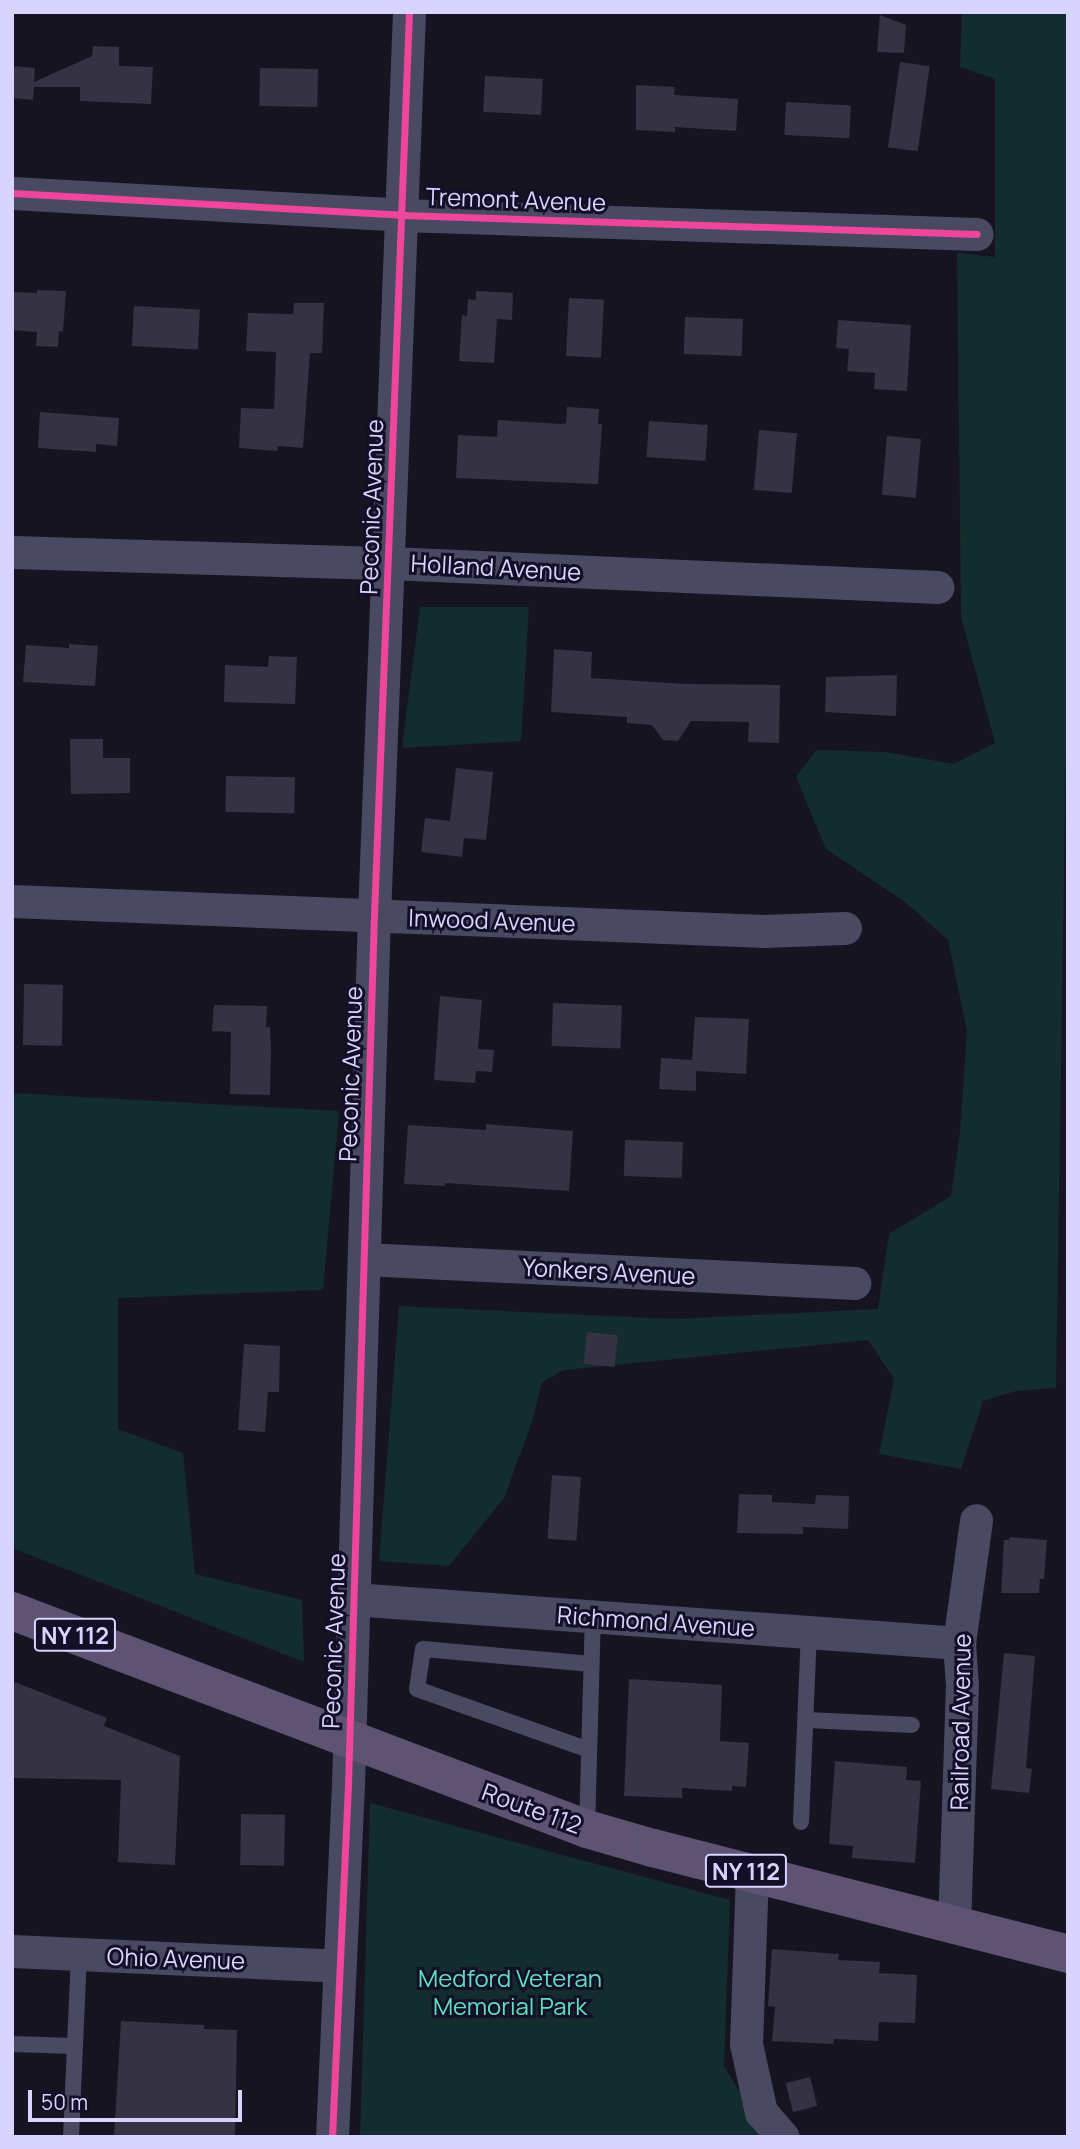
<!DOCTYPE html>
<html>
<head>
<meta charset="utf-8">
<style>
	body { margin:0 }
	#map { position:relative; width:1080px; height:2149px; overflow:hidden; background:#161421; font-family:Manrope,sans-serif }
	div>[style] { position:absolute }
	.green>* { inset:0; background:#132c2d }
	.building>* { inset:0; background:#343243; transform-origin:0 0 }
	.service>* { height:16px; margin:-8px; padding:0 8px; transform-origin:8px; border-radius:8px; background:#4a4962 }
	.minor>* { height:33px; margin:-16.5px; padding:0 16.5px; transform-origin:16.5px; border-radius:16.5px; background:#4a4962 }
	.primary>* { height:38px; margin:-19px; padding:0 19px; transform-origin:19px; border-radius:19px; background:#5e5373 }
	.cycleway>* { height:7px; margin:-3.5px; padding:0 3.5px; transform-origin:3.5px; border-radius:3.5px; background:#ed469a }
	span { translate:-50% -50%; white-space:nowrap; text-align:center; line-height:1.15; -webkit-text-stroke:6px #130f26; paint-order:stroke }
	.shield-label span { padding:2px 5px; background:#130f26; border:2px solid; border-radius:5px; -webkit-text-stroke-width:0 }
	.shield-label { font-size:23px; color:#d9d4ff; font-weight:700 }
	.street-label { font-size:24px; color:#d9d4ff }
	.park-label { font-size:24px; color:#5fe0c0 }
	.frame { position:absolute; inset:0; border:14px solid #d9d4ff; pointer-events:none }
	.scale { position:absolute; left:28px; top:2090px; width:214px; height:32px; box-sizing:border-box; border:4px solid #d9d4ff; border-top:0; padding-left:9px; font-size:21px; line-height:24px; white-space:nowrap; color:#d9d4ff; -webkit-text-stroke:5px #130f26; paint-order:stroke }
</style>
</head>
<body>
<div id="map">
	<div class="green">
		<i style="clip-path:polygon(962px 12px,1068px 12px,1068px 622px,1056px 1388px,1016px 1391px,983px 1401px,961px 1469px,879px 1454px,894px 1379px,868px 1340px,564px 1370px,542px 1382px,532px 1422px,504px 1498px,449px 1566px,379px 1561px,399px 1306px,674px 1319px,878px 1309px,889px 1234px,951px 1196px,960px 1133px,967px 1031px,948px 940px,905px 902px,826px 849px,796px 777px,816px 750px,885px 752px,954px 764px,995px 743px,961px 617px,957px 253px,995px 257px,995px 79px,960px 67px)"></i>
		<i style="clip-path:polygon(420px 607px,529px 607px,521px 741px,402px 748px)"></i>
		<i style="clip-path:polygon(12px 1093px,339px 1111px,323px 1290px,118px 1298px,118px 1429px,183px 1453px,195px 1574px,302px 1600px,304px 1662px,12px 1548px)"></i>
		<i style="clip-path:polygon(370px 1803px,730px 1900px,724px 2066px,767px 2137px,360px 2137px)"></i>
	</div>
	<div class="building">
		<i style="clip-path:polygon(880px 15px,906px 25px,904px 53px,877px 52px)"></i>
		<i style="clip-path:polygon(93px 46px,119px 47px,119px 66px,153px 67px,151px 104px,80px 101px,80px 87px,34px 87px,33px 100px,12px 98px,12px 66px,35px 68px,34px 82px,92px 56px)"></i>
		<i style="left:900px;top:62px;width:30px;height:86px;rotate:8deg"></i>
		<i style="left:260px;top:68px;width:58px;height:38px;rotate:1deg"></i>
		<i style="left:485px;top:76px;width:58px;height:36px;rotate:3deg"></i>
		<i style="clip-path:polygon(636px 85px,675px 87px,674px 95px,738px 99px,736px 131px,675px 127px,675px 132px,636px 130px)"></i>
		<i style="left:786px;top:102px;width:65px;height:33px;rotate:3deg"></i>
		<i style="clip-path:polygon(37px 290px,66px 291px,63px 332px,59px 331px,58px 347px,36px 346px,37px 332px,12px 330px,12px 292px,37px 293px)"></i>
		<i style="clip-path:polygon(476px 291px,513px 293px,512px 320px,497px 319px,494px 363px,459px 361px,462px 315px,467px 316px,468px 299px,476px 300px)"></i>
		<i style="left:569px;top:298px;width:35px;height:58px;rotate:3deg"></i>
		<i style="clip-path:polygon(294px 303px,324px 303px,322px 353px,310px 353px,303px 448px,278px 446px,277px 451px,239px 448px,241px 408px,274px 409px,276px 352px,246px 351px,248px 313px,293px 314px)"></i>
		<i style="left:134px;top:306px;width:66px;height:40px;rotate:3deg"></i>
		<i style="left:685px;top:317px;width:58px;height:37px;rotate:2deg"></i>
		<i style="clip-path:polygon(838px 320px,911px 325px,907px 391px,874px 389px,875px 373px,847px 371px,849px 349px,836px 348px)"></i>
		<i style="clip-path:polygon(567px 407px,599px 409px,598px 424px,602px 424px,598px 484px,456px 478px,458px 435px,497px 437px,498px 420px,562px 424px,566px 423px)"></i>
		<i style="clip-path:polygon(40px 412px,119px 418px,117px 446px,96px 444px,96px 452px,38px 448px)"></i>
		<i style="left:649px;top:421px;width:59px;height:36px;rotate:4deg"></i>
		<i style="left:759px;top:430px;width:38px;height:60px;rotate:5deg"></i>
		<i style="left:887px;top:436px;width:34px;height:59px;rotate:5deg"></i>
		<i style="clip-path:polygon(69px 644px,98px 646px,95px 686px,23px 682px,26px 645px,69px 648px)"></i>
		<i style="clip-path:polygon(554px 649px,592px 652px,591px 678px,687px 684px,780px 685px,779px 743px,748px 742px,749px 722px,691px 721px,678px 741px,663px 740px,652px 725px,627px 723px,627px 717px,551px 712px)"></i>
		<i style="clip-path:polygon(269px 656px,297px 657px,295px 704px,224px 702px,225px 665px,268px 667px)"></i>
		<i style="clip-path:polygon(897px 675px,896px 716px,825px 712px,826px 677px)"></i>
		<i style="clip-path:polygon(70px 739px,103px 739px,103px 758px,130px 758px,130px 793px,71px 794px)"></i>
		<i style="clip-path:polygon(456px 768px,493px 772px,486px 840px,464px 838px,462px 857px,421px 852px,425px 818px,450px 821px)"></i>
		<i style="left:226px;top:776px;width:69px;height:36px;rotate:1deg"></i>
		<i style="left:24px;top:984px;width:39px;height:61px;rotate:1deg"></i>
		<i style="clip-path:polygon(440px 996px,482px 1000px,478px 1049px,494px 1050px,492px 1072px,476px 1071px,475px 1083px,434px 1080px)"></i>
		<i style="left:553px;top:1003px;width:69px;height:43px;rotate:2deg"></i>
		<i style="clip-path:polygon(214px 1005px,267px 1006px,266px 1027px,270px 1027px,271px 1049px,270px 1095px,230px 1094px,231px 1032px,212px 1031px)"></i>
		<i style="clip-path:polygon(695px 1017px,749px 1019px,746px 1074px,696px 1071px,696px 1091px,659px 1089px,661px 1058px,692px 1060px)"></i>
		<i style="clip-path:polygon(486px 1124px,573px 1131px,569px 1191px,445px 1183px,445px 1186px,404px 1184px,408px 1125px,486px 1130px)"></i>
		<i style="left:625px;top:1140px;width:58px;height:36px;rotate:2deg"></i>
		<i style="left:587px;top:1332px;width:31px;height:32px;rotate:6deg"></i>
		<i style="clip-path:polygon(244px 1344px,280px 1346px,279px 1392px,268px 1392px,265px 1432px,238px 1430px)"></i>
		<i style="left:552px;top:1475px;width:29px;height:64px;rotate:4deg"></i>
		<i style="clip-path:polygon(739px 1494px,772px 1495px,772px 1502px,815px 1504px,816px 1495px,849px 1496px,848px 1529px,803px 1527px,803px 1534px,737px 1533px)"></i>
		<i style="clip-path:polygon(1010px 1537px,1047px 1540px,1044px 1579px,1040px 1579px,1039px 1593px,1001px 1593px,1004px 1540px,1009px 1540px)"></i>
		<i style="clip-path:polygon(1004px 1653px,1035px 1656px,1026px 1768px,1032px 1769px,1029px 1793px,991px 1789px)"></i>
		<i style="clip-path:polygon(629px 1679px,722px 1685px,720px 1741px,749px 1743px,746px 1787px,732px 1786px,732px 1791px,682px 1788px,682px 1798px,624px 1796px)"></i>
		<i style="clip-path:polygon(12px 1681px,107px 1718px,104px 1726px,180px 1756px,175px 1865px,118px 1862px,121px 1780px,12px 1778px)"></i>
		<i style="clip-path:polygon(835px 1761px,907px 1767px,906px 1780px,921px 1781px,915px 1863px,852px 1858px,853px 1846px,829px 1844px)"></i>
		<i style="left:241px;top:1814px;width:44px;height:51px;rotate:1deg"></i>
		<i style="clip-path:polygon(772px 1949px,839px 1954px,838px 1960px,880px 1962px,879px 1973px,917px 1975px,915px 2023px,879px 2022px,878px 2041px,834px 2039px,833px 2044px,772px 2041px,775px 2007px,768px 2006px)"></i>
		<i style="clip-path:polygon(121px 2021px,204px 2025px,204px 2029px,237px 2030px,235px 2137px,114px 2137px)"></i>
		<i style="left:810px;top:2077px;width:30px;height:25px;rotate:76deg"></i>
	</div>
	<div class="service">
		<i style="left:807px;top:1720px;width:105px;rotate:2.7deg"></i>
		<i style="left:589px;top:1750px;width:182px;rotate:-160.5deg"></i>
		<i style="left:417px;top:1689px;width:40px;rotate:-81.5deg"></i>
		<i style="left:423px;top:1649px;width:169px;rotate:5.1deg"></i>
		<i style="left:801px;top:1822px;width:190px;rotate:-87.6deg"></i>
		<i style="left:587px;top:1829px;width:213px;rotate:-88.4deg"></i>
		<i style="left:12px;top:2044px;width:62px;rotate:1.8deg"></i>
		<i style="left:71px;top:2137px;width:183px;rotate:-87.5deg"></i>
	</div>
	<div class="minor">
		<i style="left:12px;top:193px;width:391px;rotate:3.2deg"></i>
		<i style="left:402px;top:215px;width:575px;rotate:1.89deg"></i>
		<i style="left:12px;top:552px;width:377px;rotate:1.7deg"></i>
		<i style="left:389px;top:563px;width:549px;rotate:2.51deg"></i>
		<i style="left:12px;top:901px;width:753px;rotate:2.28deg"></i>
		<i style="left:764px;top:931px;width:81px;rotate:-2.1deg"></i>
		<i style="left:364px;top:1259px;width:491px;rotate:2.8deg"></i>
		<i style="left:353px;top:1599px;width:608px;rotate:4.15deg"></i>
		<i style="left:752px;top:1873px;width:171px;rotate:92deg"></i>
		<i style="left:746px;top:2044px;width:70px;rotate:77.6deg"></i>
		<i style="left:761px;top:2112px;width:33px;rotate:49deg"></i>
		<i style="left:954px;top:1926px;width:241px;rotate:-88.1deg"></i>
		<i style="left:962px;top:1685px;width:42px;rotate:-94.1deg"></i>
		<i style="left:959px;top:1643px;width:124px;rotate:-82.1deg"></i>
		<i style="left:12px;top:1951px;width:327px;rotate:2.6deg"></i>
		<i style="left:332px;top:2137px;width:353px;rotate:-87.4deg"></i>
		<i style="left:348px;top:1784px;width:869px;rotate:-88.29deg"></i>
		<i style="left:374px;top:915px;width:904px;rotate:-87.78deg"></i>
	</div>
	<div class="primary">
		<i style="left:12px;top:1611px;width:615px;rotate:20.76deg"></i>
		<i style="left:587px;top:1829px;width:69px;rotate:16.1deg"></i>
		<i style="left:653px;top:1848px;width:428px;rotate:14.3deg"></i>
	</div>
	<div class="cycleway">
		<i style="left:12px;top:193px;width:391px;rotate:3.2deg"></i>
		<i style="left:402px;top:215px;width:575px;rotate:1.89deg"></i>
		<i style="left:332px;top:2137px;width:353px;rotate:-87.4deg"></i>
		<i style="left:348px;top:1784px;width:869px;rotate:-88.29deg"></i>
		<i style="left:374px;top:915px;width:904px;rotate:-87.78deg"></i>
	</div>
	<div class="shield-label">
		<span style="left:75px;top:1635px">NY 112</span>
		<span style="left:746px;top:1871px">NY 112</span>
	</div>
	<div class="street-label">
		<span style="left:516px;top:199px;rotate:2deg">Tremont Avenue</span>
		<span style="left:371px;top:507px;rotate:-88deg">Peconic Avenue</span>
		<span style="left:496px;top:567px;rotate:3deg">Holland Avenue</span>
		<span style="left:492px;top:920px;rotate:2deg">Inwood Avenue</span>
		<span style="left:350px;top:1074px;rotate:-88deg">Peconic Avenue</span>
		<span style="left:609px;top:1271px;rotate:3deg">Yonkers Avenue</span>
		<span style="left:656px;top:1621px;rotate:4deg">Richmond Avenue</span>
		<span style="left:333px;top:1641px;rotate:-88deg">Peconic Avenue</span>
		<span style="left:960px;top:1722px;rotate:-89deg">Railroad Avenue</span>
		<span style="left:532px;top:1808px;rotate:20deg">Route 112</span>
		<span style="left:176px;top:1958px;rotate:2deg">Ohio Avenue</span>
	</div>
	<div class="park-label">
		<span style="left:510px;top:1992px">Medford Veteran<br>Memorial Park</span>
	</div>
	<div class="frame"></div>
	<div class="scale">50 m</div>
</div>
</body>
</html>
